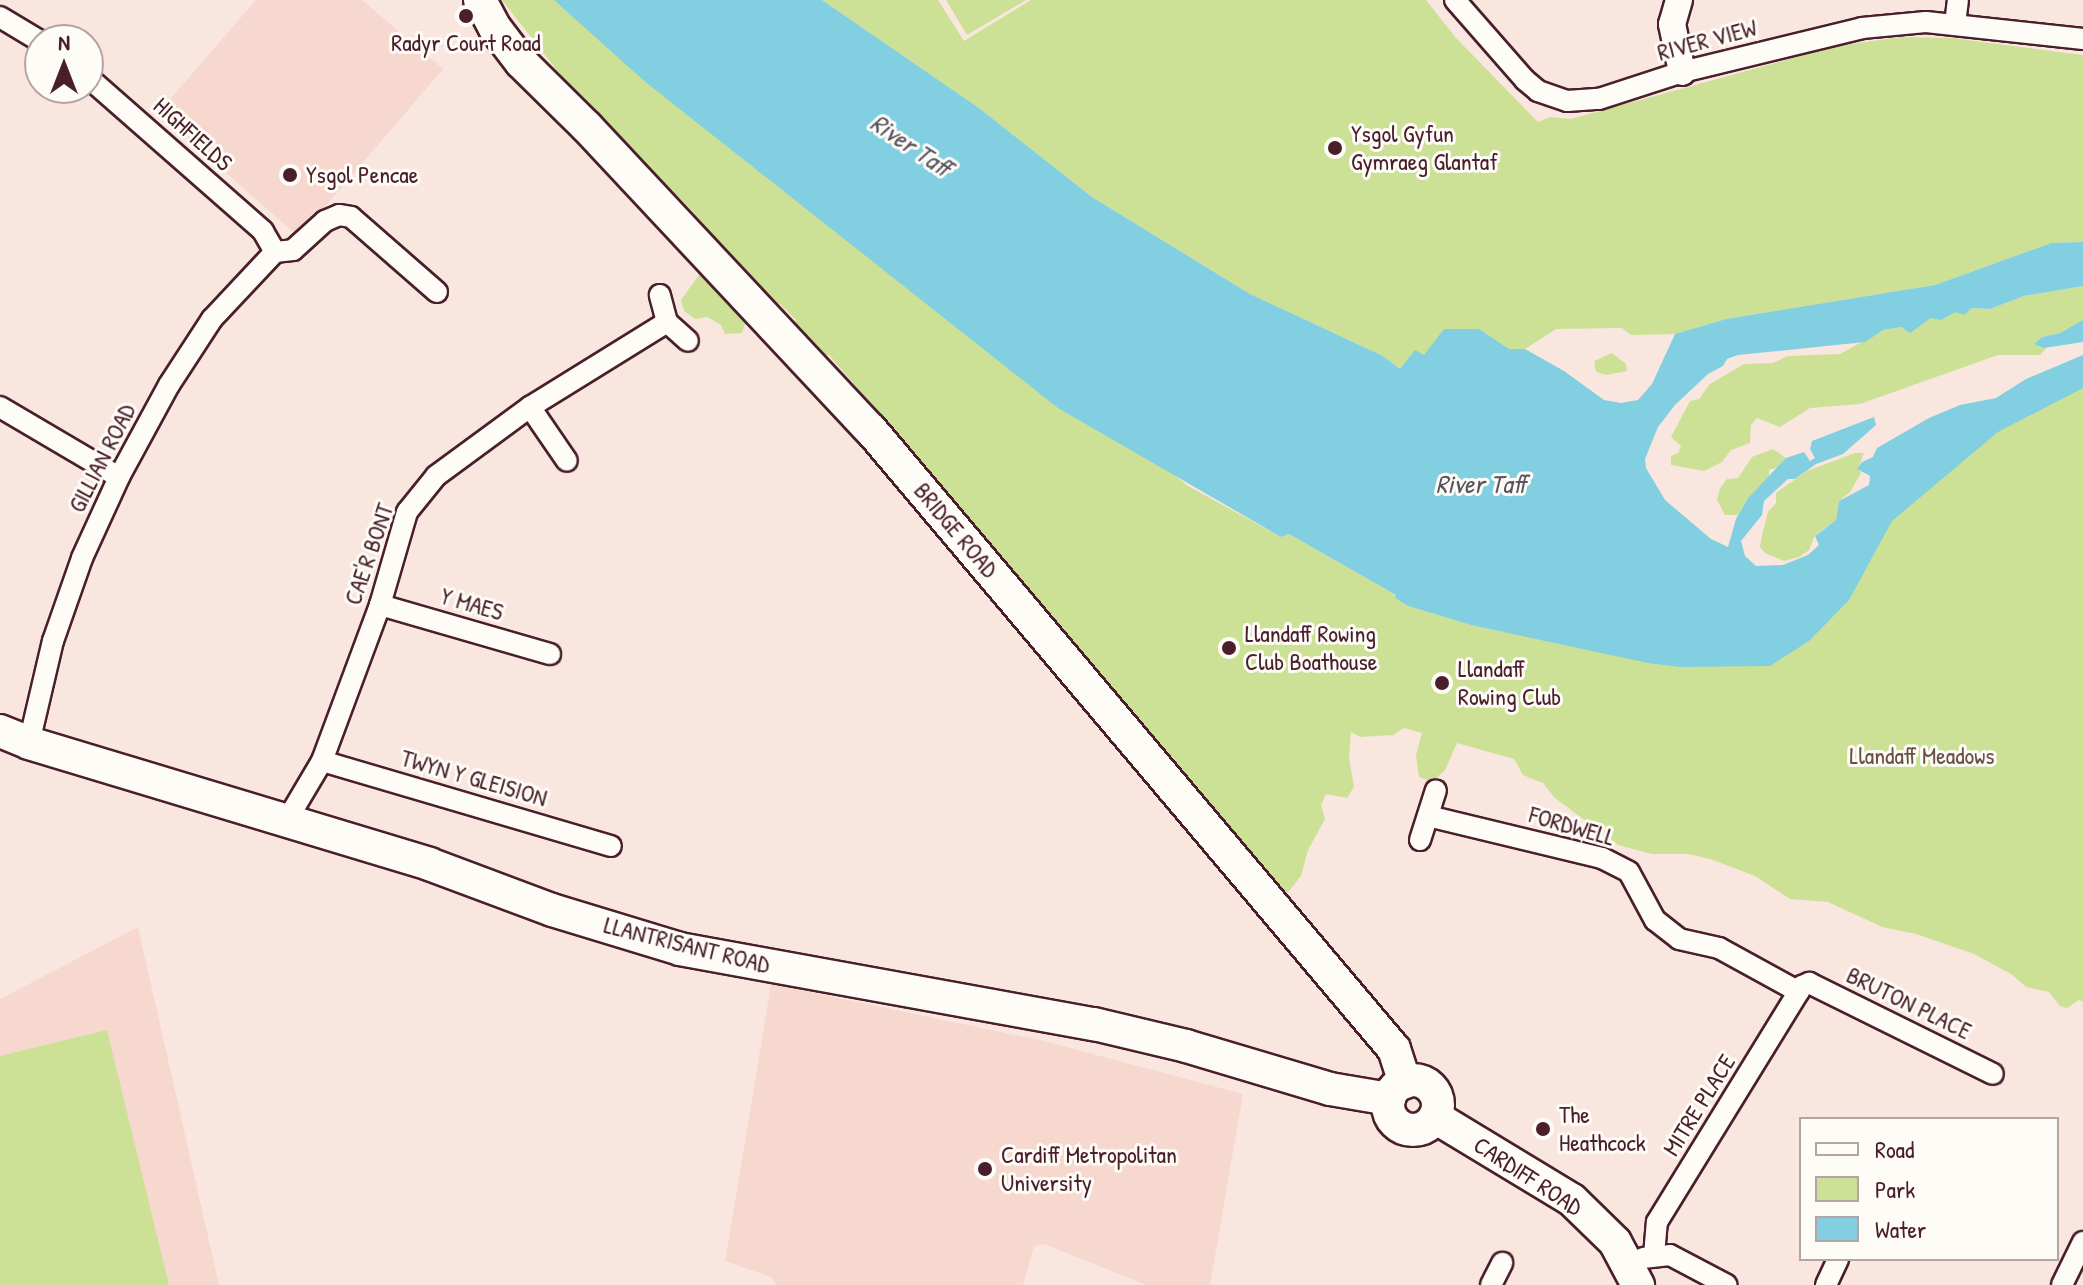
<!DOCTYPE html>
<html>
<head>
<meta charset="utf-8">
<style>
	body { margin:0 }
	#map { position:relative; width:2083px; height:1285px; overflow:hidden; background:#f9e7df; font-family:"Patrick Hand",sans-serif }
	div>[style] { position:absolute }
	.built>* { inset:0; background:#f6d8ce }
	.green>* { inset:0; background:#cce196 }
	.water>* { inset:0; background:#81cfe0 }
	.roads { filter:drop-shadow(2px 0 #4a1f2b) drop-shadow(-2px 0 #4a1f2b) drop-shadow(0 2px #4a1f2b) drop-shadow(0 -2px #4a1f2b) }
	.minor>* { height:20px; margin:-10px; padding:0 10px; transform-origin:10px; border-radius:10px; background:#fdfcf7 }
	.tertiary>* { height:26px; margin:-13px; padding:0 13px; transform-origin:13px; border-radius:13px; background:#fdfcf7 }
	.primary>* { height:32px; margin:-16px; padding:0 16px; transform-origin:16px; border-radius:16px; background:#fdfcf7 }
	.primary>.ring { margin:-16px; padding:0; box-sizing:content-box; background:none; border:32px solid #fdfcf7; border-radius:50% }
	.dots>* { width:22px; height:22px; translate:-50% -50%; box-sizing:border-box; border:4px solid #fdfcf7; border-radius:50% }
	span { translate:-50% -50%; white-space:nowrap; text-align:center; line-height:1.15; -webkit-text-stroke:6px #fdfcf7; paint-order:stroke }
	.street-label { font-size:24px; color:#4a1f2b }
	.poi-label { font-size:24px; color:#4a1f2b }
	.left { translate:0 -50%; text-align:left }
	.park-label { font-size:24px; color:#6a5046 }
	.water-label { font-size:26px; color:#5a5461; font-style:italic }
	.legend { position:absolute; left:1799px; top:1117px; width:260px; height:144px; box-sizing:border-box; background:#fdfcf7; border:2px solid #b5a4a5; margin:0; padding:10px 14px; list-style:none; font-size:24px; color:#4a1f2b }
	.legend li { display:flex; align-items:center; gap:16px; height:40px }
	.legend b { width:40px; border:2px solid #b5a4a5 }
	.north { position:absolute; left:24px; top:24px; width:80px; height:80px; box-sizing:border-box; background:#fdfcf7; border:2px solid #b5a4a5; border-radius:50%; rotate:0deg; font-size:22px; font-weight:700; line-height:32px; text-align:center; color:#4a1f2b }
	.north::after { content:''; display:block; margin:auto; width:28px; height:36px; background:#4a1f2b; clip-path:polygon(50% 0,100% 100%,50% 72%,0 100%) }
</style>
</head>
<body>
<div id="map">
	<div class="built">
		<i style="clip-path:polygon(256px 0,362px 0,443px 69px,299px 237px,158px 113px)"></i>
		<i style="clip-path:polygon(138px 927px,219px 1285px,0 1285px,0 999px)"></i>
		<i style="clip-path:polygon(771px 984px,1044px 1041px,1243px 1094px,1210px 1285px,1146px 1285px,1044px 1244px,1034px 1246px,1023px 1285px,777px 1285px,771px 1277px,725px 1261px)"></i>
	</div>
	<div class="green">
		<i style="clip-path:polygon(502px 0,577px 0,1188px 486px,1281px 537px,1289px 534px,1396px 595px,1396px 598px,1408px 606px,1471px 625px,1670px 665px,1891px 497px,2083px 377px,2083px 1002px,2079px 1000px,2067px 1008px,2060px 1006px,2049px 992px,2026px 987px,2011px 974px,1974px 954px,1916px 934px,1882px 927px,1828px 902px,1790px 899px,1755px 876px,1710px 859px,1688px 854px,1652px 854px,1618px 845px,1555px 798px,1543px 783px,1523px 775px,1514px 759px,1457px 743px,1445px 770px,1432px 782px,1419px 777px,1416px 755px,1422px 733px,1404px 728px,1393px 735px,1360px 737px,1351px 732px,1349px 758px,1354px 787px,1347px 798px,1326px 794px,1321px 805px,1325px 819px,1308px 850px,1301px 876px,1285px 896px,1177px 781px,1177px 765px,1070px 637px,829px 355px,822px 355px,795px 326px,796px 320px,780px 304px,770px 301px,750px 309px,742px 333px,725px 334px,721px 325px,707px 317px,695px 319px,684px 311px,681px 300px,716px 251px,694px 213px,671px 189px,656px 189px,573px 91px)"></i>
		<i style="clip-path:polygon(822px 0,938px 0,964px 41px,1031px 0,1426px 0,1456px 38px,1538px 122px,1550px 117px,1571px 119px,1837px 46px,1901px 37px,1952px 38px,2083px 55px,2083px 242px,2051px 243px,1935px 285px,1726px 319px,1675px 334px,1631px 335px,1622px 328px,1556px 329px,1525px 349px,1509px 350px,1479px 329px,1400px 369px,1383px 356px,1250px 294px,1092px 197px,979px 108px)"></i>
		<i style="clip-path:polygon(946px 0,1026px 0,967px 35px)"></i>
		<i style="clip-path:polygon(2083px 286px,2083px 320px,2060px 333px,2042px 337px,2034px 344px,2047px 347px,2040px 355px,1998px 355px,1860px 404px,1810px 408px,1780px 427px,1757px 418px,1751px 425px,1750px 443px,1731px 450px,1722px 462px,1704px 471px,1671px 465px,1671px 456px,1678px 453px,1681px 446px,1671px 437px,1690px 401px,1699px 399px,1710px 384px,1744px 364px,1773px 363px,1788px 356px,1840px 354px,1883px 330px,1901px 327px,1910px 332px,1931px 318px,1972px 308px,1990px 309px,2024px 296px)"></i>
		<i style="clip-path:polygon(1612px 353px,1626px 364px,1627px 371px,1607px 375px,1596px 372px,1594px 361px)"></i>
		<i style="clip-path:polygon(1773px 449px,1786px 458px,1778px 467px,1769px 470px,1769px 476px,1748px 498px,1738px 515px,1725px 515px,1717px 500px,1720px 488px,1727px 479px,1738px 478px,1752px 457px)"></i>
		<i style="clip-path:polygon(1855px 453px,1864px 453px,1858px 469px,1861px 473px,1850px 492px,1839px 501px,1836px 520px,1815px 535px,1809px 550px,1799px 557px,1784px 561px,1765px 553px,1760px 547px,1762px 535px,1768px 512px,1776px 503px,1776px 493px,1807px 471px)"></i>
		<i style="clip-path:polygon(107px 1030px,169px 1285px,0 1285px,0 1056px)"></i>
	</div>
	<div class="water">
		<i style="clip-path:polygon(554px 0,822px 0,979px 108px,1092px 197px,1250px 294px,1383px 356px,1400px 369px,1415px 350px,1424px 355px,1444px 329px,1479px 329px,1509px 349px,1525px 349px,1564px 371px,1604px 400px,1621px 403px,1638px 400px,1652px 384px,1675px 334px,1726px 319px,1935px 285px,2051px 243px,2083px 242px,2083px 286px,2024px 296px,1990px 309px,1972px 308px,1964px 315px,1956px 312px,1941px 320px,1931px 318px,1910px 333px,1901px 327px,1883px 330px,1865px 342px,1738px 355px,1727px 359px,1723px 366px,1708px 374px,1675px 405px,1658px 427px,1645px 459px,1646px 468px,1665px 500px,1711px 539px,1728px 547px,1736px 519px,1748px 498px,1786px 458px,1804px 452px,1810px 461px,1815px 458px,1810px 449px,1812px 441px,1874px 417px,1876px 425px,1843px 454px,1816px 464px,1795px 479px,1788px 479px,1764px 501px,1762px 515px,1741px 541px,1745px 556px,1756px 566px,1783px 565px,1808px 555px,1819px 545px,1815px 536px,1836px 520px,1839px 501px,1869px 485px,1870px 476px,1857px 469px,1862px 462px,1873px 457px,1877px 448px,1929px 418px,1960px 405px,1996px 398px,2026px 379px,2083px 355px,2083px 388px,1998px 432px,1892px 521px,1849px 600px,1809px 641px,1770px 666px,1680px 667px,1648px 663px,1471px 625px,1408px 606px,1395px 598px,1396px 595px,1289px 534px,1281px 537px,1058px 408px,643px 80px)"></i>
		<i style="clip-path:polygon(2083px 320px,2083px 342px,2044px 348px,2034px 344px,2042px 337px,2060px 333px)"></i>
	</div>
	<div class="roads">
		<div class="minor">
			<i style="left:1455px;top:0;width:106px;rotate:48.8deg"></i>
			<i style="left:1525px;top:80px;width:17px;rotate:40deg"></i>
			<i style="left:1538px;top:91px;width:31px;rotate:19deg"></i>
			<i style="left:1567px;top:101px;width:32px;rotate:-4deg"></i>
			<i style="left:1599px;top:99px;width:87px;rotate:-18deg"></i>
			<i style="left:1682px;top:72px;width:185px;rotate:-13.7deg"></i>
			<i style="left:1862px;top:28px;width:64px;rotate:-5.4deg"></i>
			<i style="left:1926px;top:22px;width:158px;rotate:6.2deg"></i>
			<i style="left:0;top:17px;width:47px;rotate:31deg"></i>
			<i style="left:1955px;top:24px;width:24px;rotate:-83deg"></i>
			<i style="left:275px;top:252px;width:18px;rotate:-6deg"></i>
			<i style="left:293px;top:250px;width:43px;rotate:-42.2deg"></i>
			<i style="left:325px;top:221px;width:15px;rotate:-23deg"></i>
			<i style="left:339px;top:215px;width:12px;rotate:9deg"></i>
			<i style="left:351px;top:217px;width:114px;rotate:41.1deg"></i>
			<i style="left:667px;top:322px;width:28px;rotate:42deg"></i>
			<i style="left:0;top:407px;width:138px;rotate:30.5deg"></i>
			<i style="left:530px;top:407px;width:65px;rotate:55.6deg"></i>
			<i style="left:380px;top:605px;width:177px;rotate:16.1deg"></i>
			<i style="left:29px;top:743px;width:105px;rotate:-76.8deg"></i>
			<i style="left:53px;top:641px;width:88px;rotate:-70.7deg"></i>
			<i style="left:82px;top:558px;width:89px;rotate:-65.4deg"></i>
			<i style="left:119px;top:477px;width:105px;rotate:-61.5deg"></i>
			<i style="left:169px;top:385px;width:79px;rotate:-56.9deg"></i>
			<i style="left:212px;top:319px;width:92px;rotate:-46.8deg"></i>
			<i style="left:275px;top:252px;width:24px;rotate:-120deg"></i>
			<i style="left:263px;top:231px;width:233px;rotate:-138.7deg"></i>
			<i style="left:322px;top:761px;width:301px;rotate:16.4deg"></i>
			<i style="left:1428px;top:816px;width:179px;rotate:13.6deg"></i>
			<i style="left:1602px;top:858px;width:30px;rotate:27deg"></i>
			<i style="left:1629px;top:872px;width:55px;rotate:61.6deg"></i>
			<i style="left:1655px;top:920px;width:31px;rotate:38deg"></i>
			<i style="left:1679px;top:939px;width:41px;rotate:12.7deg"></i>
			<i style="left:1719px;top:948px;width:91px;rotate:28.8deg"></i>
			<i style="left:287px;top:820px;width:69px;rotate:-59.3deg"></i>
			<i style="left:322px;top:761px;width:166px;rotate:-69.6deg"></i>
			<i style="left:380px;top:605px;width:97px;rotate:-73.8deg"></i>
			<i style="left:407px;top:512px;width:46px;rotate:-51.1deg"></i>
			<i style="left:436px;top:476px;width:117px;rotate:-36.3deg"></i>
			<i style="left:530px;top:407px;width:161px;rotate:-31.8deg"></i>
			<i style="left:667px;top:322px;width:28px;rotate:-105deg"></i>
			<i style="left:1420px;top:840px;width:52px;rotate:-72.3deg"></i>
			<i style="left:1654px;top:1255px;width:33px;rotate:-85deg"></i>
			<i style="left:1657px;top:1222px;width:277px;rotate:-58.4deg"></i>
			<i style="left:1802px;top:986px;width:8px;rotate:-23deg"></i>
			<i style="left:1809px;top:983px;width:205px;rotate:26.3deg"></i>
			<i style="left:1643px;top:1258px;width:27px;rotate:-6deg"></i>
			<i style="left:1670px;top:1255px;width:64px;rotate:27.8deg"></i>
			<i style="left:1491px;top:1285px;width:25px;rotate:-63deg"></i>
			<i style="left:1826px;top:1285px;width:29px;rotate:-65deg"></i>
			<i style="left:2062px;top:1285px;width:48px;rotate:-64deg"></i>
		</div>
		<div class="tertiary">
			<i style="left:1679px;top:0;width:25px;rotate:106deg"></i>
			<i style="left:1672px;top:24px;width:49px;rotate:78.2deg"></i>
		</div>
		<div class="primary">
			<i style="left:480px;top:0;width:32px;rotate:62deg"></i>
			<i style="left:495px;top:28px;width:43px;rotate:52.6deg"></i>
			<i style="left:521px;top:62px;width:93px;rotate:44.6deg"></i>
			<i style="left:587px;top:127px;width:415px;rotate:46.9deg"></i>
			<i style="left:871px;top:430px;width:810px;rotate:49.81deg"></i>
			<i style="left:1394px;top:1049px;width:35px;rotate:72deg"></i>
			<i style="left:0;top:731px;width:31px;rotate:22deg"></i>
			<i style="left:29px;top:743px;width:418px;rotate:16.8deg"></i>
			<i style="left:429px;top:864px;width:131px;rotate:20.5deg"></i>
			<i style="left:552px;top:910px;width:134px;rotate:16.9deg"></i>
			<i style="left:680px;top:949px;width:421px;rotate:10.3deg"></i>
			<i style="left:1094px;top:1024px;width:95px;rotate:13.4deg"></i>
			<i style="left:1186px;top:1046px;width:150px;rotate:16.6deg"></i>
			<i style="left:1330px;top:1089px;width:60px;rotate:9.6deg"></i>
			<i class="ring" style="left:1388px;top:1080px;width:18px;height:18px"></i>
			<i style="left:1435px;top:1117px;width:160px;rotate:31.2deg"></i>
			<i style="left:1572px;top:1200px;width:60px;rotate:44.3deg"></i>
			<i style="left:1615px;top:1242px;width:49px;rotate:61.9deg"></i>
		</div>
	</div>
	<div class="dots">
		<i style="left:466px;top:16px;background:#4a1f2b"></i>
		<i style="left:1335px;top:148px;background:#4a1f2b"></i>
		<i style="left:290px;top:175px;background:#4a1f2b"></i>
		<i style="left:1229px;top:648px;background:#4a1f2b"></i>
		<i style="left:1442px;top:683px;background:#4a1f2b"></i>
		<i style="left:1543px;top:1129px;background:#4a1f2b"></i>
		<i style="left:985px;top:1169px;background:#4a1f2b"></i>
	</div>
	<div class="street-label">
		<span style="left:1707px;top:40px;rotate:-15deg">RIVER VIEW</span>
		<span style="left:193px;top:134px;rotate:42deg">HIGHFIELDS</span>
		<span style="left:102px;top:458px;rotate:-63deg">GILLIAN ROAD</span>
		<span style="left:956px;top:530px;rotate:50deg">BRIDGE ROAD</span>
		<span style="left:369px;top:554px;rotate:-71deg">CAE'R BONT</span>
		<span style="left:472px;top:604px;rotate:16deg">Y MAES</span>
		<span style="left:474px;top:778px;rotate:16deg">TWYN Y GLEISION</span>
		<span style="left:1572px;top:826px;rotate:16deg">FORDWELL</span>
		<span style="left:687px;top:945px;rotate:14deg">LLANTRISANT ROAD</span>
		<span style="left:1909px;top:1003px;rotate:26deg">BRUTON PLACE</span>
		<span style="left:1699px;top:1105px;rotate:-58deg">MITRE PLACE</span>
		<span style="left:1528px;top:1176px;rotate:33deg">CARDIFF ROAD</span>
	</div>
	<div class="poi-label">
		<span style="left:466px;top:43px">Radyr Court Road</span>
		<span class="left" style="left:1351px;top:148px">Ysgol Gyfun<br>Gymraeg Glantaf</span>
		<span class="left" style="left:306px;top:175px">Ysgol Pencae</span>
		<span class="left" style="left:1245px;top:648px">Llandaff Rowing<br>Club Boathouse</span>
		<span class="left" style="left:1458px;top:683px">Llandaff<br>Rowing Club</span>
		<span class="left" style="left:1559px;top:1129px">The<br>Heathcock</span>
		<span class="left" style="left:1001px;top:1169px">Cardiff Metropolitan<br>University</span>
	</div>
	<div class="park-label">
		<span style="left:1922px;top:756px">Llandaff Meadows</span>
	</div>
	<div class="water-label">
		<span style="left:911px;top:145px;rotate:34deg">River Taff</span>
		<span style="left:1481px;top:484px">River Taff</span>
	</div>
	<ul class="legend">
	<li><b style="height:10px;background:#fdfcf7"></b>Road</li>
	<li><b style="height:22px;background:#cce196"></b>Park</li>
	<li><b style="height:22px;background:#81cfe0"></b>Water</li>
	</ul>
	<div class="north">N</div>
</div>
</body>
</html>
